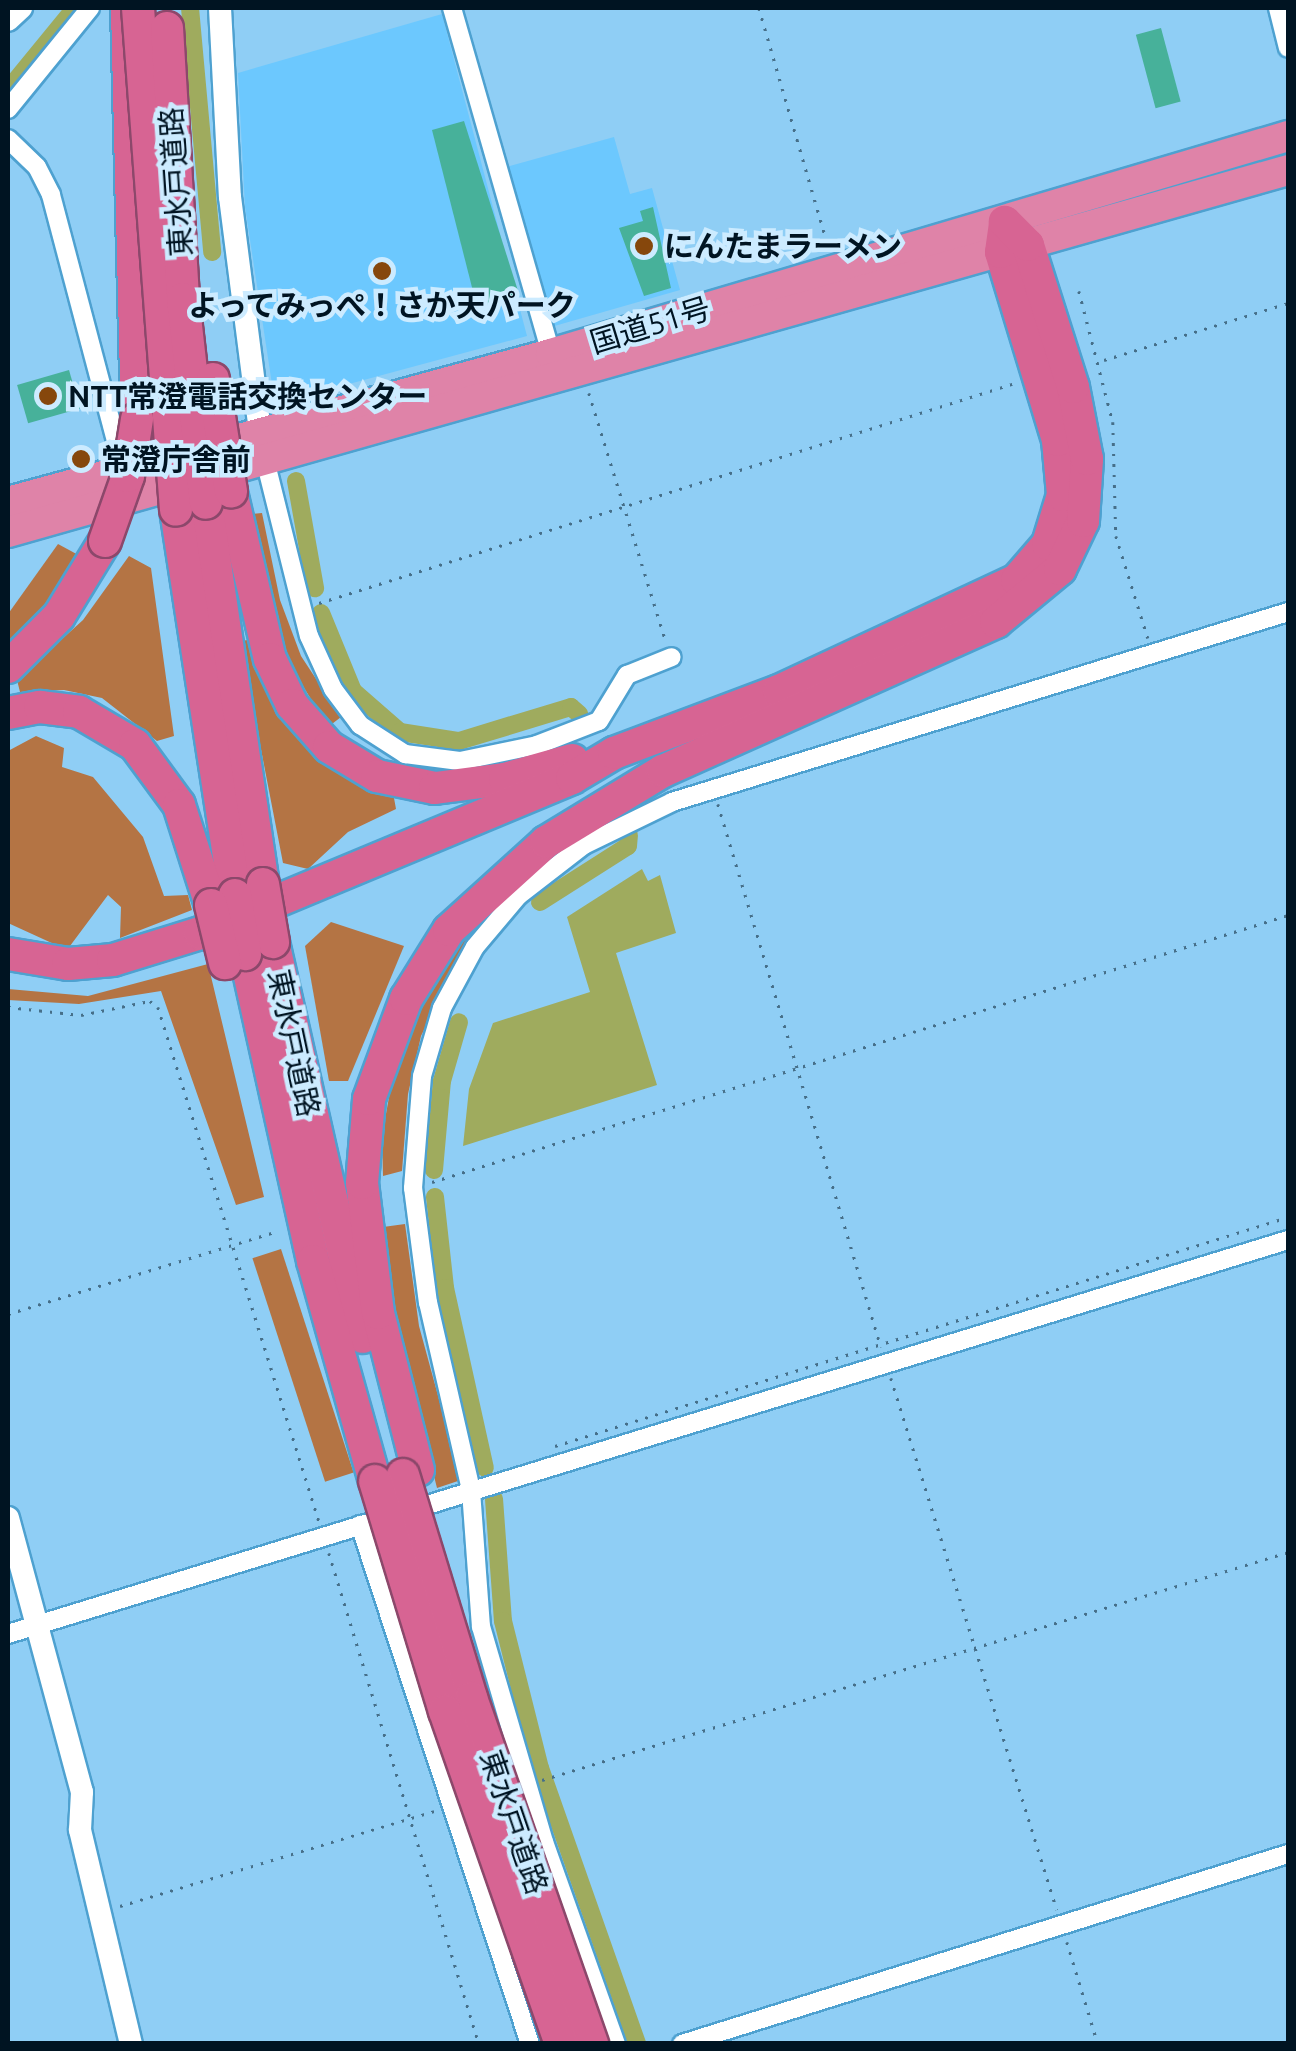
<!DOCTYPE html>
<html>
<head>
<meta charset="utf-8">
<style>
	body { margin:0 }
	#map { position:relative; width:1296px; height:2051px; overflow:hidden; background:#8fcef5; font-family:Ubuntu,"Noto Sans JP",sans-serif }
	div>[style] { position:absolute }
	.built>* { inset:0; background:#6cc8fe }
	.forest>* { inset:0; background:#b47444; transform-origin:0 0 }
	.water>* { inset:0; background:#9fab5e }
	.canal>* { height:18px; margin:-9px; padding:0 9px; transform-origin:9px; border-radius:9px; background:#9fab5e }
	.building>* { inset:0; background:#47b19a; transform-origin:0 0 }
	.path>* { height:2.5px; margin-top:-1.25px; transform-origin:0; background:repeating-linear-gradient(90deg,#466f89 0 2.5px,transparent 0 10.5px) }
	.roads { filter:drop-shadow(2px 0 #4ea1d0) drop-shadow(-2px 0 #4ea1d0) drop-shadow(0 2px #4ea1d0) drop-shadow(0 -2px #4ea1d0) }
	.minor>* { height:18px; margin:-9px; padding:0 9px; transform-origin:9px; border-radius:9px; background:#fff }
	.tertiary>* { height:22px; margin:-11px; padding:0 11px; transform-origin:11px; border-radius:11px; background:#fff }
	.trunk>* { height:30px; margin:-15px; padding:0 15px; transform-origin:15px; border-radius:15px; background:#df83a8 }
	.motorway>* { height:32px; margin:-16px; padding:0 16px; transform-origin:16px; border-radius:16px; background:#d76493 }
	.bridges { filter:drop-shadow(2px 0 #8c486b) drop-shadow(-2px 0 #8c486b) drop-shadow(0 2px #8c486b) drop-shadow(0 -2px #8c486b) }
	.motorway-bridge>* { height:32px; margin:-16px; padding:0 16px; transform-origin:16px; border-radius:16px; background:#d76493 }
	.dots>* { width:28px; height:28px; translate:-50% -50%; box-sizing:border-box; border:5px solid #ccebff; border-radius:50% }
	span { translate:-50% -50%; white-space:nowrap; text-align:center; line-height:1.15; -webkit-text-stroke:9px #ccebff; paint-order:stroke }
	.street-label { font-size:30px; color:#001422 }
	.poi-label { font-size:30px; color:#001422; font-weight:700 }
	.left { translate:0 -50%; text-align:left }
	.frame { position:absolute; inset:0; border:10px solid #001422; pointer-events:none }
</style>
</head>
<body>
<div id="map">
	<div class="built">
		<i style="clip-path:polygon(442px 14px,527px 336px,275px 404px,245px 207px,238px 73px)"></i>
		<i style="clip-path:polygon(614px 137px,630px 194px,652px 188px,680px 290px,551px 327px,506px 167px)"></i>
	</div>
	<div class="forest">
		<i style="clip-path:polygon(262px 513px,280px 600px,301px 656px,341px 717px,328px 727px,287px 660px,250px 514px)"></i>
		<i style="clip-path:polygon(58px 544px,82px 557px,68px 583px,8px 649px,8px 614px)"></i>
		<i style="clip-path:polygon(129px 556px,151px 568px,174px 736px,157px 741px,102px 698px,64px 690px,20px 692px,17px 680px,83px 620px)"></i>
		<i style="clip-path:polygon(248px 640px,278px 713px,318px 757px,394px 798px,396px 809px,348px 832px,308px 869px,283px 863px,240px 641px)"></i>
		<i style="clip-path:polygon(36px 736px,64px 748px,62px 767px,93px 777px,143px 837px,164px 896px,188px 895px,192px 910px,120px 938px,121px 907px,108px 895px,67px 950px,8px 923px,8px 751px)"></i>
		<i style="clip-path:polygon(331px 922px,404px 946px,348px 1081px,329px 1081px,305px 946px)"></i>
		<i style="clip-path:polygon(476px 925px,421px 1036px,408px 1094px,402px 1171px,383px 1176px,382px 1136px,393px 1075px,413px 1022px,442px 969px)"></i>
		<i style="clip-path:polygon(208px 964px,264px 1197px,236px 1205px,161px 991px,79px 1004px,8px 1000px,8px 989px,88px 996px)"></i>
		<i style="clip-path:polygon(405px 1224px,419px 1326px,461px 1480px,437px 1488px,397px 1329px,383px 1227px)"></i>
		<i style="left:281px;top:1249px;width:235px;height:30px;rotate:72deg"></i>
	</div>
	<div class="water">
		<i style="clip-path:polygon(642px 869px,648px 881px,660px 875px,676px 933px,616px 953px,657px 1085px,463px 1146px,469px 1089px,493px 1023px,590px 992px,567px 917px)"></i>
	</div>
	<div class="canal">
		<i style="left:190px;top:8px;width:245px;rotate:84.8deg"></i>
		<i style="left:8px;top:90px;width:106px;rotate:-50.7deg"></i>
		<i style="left:296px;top:481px;width:109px;rotate:79.9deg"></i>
		<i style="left:321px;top:613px;width:84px;rotate:67.7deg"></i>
		<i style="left:353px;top:691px;width:62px;rotate:41.1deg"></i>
		<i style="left:400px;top:732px;width:60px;rotate:8.7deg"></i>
		<i style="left:459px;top:741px;width:117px;rotate:-16.9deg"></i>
		<i style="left:571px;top:707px;width:11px;rotate:41deg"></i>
		<i style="left:540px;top:902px;width:104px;rotate:-32.5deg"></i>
		<i style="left:628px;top:846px;width:11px;rotate:-85deg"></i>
		<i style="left:434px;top:1170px;width:89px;rotate:-84.9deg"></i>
		<i style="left:442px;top:1081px;width:61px;rotate:-73.9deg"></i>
		<i style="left:435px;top:1197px;width:92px;rotate:83.7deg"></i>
		<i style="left:445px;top:1288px;width:184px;rotate:77.5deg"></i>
		<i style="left:494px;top:1499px;width:122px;rotate:85.8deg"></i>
		<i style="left:503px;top:1621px;width:152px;rotate:75.9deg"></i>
		<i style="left:540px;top:1768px;width:293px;rotate:70.6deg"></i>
	</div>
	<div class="building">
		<i style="left:1161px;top:28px;width:76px;height:26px;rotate:75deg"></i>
		<i style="clip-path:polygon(464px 121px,519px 294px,478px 311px,432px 130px)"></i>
		<i style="clip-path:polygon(653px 207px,671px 288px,644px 296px,619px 228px,643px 221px,640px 211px)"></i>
		<i style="left:69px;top:370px;width:40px;height:54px;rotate:74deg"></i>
	</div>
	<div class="path">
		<i style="left:759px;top:8px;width:248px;rotate:73.8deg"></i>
		<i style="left:1079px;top:291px;width:135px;rotate:75.5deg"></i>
		<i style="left:1113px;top:422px;width:114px;rotate:88.5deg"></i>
		<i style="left:1116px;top:536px;width:107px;rotate:72.6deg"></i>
		<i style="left:1104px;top:360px;width:193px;rotate:-17.2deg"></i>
		<i style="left:589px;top:393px;width:257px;rotate:72.8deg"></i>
		<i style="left:319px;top:603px;width:727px;rotate:-17.54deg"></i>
		<i style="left:718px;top:804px;width:567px;rotate:73.29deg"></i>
		<i style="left:8px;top:1007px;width:73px;rotate:6.3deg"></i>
		<i style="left:81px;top:1015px;width:70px;rotate:-11.5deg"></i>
		<i style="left:150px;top:1001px;width:10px;rotate:37deg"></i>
		<i style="left:158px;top:1007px;width:539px;rotate:72.61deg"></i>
		<i style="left:432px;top:1182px;width:897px;rotate:-17.32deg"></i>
		<i style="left:8px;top:1314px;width:282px;rotate:-17.1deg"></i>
		<i style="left:891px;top:1378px;width:557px;rotate:72.67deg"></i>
		<i style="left:555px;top:1446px;width:768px;rotate:-17.35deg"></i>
		<i style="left:329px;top:1553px;width:513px;rotate:73.01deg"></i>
		<i style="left:542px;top:1780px;width:780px;rotate:-16.99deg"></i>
		<i style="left:120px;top:1906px;width:328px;rotate:-16.8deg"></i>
		<i style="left:1067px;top:1942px;width:107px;rotate:73.1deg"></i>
	</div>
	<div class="roads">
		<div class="minor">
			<i style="left:452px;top:8px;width:360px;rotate:74deg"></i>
			<i style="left:1278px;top:8px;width:41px;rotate:76deg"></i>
			<i style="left:8px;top:109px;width:130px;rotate:-50.9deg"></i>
			<i style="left:8px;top:139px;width:40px;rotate:44deg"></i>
			<i style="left:37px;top:167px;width:31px;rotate:63deg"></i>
			<i style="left:51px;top:195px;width:277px;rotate:75.2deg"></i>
			<i style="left:265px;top:460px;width:181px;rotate:76deg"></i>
			<i style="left:309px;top:636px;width:58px;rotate:65.6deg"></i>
			<i style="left:333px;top:689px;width:45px;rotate:53.1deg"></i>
			<i style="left:360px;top:725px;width:54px;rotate:32.8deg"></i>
			<i style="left:405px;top:754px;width:55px;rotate:7.3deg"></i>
			<i style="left:460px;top:761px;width:79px;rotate:-11.7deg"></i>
			<i style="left:537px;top:745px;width:66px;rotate:-21.2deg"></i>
			<i style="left:599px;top:721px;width:54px;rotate:-58.7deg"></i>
			<i style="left:627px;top:675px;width:48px;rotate:-21.8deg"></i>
			<i style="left:360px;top:1525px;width:546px;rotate:71.86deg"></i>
			<i style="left:8px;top:1634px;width:1339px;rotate:-17.11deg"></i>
			<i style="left:616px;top:2044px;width:214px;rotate:-109.6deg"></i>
			<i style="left:544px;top:1842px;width:224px;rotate:-106.3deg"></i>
			<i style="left:481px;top:1627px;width:137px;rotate:-94.2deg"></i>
			<i style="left:471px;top:1490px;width:192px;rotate:-102.9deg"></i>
			<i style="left:428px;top:1303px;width:116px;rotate:-97.4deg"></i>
			<i style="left:413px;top:1188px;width:112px;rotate:-85.4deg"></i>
			<i style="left:422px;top:1076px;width:71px;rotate:-73.6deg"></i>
			<i style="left:442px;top:1008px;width:69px;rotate:-61.6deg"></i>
			<i style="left:475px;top:947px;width:68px;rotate:-49.8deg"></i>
			<i style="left:519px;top:895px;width:82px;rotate:-37.6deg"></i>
			<i style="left:584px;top:845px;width:98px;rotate:-26deg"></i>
			<i style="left:672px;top:802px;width:645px;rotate:-17.14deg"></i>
			<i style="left:682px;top:2044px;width:635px;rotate:-17.41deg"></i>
		</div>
		<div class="tertiary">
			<i style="left:220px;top:8px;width:189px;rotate:87deg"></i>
			<i style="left:230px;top:197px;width:251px;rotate:82.7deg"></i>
			<i style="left:8px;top:20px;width:18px;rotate:-43deg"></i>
			<i style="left:8px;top:1518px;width:284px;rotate:74.9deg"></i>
			<i style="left:82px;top:1792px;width:38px;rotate:93deg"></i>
			<i style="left:80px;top:1830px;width:220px;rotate:76.6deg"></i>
		</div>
		<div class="trunk">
			<i style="left:8px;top:502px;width:563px;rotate:-15.25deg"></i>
			<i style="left:551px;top:354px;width:769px;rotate:-16.48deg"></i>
			<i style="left:8px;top:532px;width:1330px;rotate:-15.79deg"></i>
		</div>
		<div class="motorway">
			<i style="left:127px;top:9px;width:410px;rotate:88.6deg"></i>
			<i style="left:231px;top:492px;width:171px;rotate:76.9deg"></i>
			<i style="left:270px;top:659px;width:51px;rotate:64.4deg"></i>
			<i style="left:292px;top:705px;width:56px;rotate:48.6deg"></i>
			<i style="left:329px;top:747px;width:56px;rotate:31.1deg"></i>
			<i style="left:377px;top:776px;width:59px;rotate:11.7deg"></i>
			<i style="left:435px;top:788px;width:71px;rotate:-7.3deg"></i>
			<i style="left:505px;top:779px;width:70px;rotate:-15.8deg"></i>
			<i style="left:206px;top:503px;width:385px;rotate:81.5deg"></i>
			<i style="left:176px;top:510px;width:389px;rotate:81.3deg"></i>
			<i style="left:8px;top:667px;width:72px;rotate:-45deg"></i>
			<i style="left:59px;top:616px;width:88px;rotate:-58.5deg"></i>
			<i style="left:8px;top:713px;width:33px;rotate:-11deg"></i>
			<i style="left:40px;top:707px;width:39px;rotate:7deg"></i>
			<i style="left:79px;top:712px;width:65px;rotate:30.5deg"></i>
			<i style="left:135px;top:745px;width:74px;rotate:53.7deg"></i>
			<i style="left:179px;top:805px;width:105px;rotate:72.3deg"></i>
			<i style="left:273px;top:942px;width:405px;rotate:77.2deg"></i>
			<i style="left:8px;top:954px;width:61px;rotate:9.5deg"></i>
			<i style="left:68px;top:964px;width:45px;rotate:-5.1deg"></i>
			<i style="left:113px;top:960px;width:91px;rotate:-17.2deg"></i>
			<i style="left:200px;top:933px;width:403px;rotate:-22.6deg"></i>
			<i style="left:572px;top:778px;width:49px;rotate:-30.8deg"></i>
			<i style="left:614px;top:753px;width:176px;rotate:-20.6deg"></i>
			<i style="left:779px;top:691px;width:263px;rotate:-25deg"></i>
			<i style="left:1017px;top:580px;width:48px;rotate:-49.3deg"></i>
			<i style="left:1048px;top:544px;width:51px;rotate:-73deg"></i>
			<i style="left:1063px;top:495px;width:55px;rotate:-95.2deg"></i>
			<i style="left:1058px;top:440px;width:196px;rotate:-106.9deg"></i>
			<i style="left:1001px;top:252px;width:30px;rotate:-82deg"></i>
			<i style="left:245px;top:954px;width:314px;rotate:77.5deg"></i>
			<i style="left:313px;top:1261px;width:229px;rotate:74.3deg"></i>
			<i style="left:418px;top:1470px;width:162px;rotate:-104.3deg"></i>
			<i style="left:378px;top:1313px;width:131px;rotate:-97deg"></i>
			<i style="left:362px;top:1183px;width:84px;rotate:-85.2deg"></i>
			<i style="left:369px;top:1099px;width:107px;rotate:-69.7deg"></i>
			<i style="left:406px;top:999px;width:81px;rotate:-58.1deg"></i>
			<i style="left:449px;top:930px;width:131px;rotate:-42.2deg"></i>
			<i style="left:546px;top:842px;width:137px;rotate:-31.3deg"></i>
			<i style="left:663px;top:771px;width:365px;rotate:-24.1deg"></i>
			<i style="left:996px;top:622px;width:83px;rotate:-39.6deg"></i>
			<i style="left:1060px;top:569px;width:53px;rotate:-64.4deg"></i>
			<i style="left:1083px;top:521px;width:62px;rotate:-86.3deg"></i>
			<i style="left:1087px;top:459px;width:73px;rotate:-101deg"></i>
			<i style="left:1073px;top:387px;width:149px;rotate:-107.6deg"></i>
			<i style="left:1028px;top:245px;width:33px;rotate:-135deg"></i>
		</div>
	</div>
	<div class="bridges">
		<div class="motorway-bridge">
			<i style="left:138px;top:8px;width:503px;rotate:85.67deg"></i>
			<i style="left:167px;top:28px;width:271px;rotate:86.6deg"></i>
			<i style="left:183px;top:299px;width:205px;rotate:83.6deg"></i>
			<i style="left:213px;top:379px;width:114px;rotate:80.9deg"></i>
			<i style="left:105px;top:541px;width:69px;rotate:-70.5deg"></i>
			<i style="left:128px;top:476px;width:58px;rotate:-81deg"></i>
			<i style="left:263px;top:884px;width:59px;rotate:80.2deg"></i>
			<i style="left:235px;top:895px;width:60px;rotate:80.4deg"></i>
			<i style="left:211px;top:905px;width:60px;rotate:76.4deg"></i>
			<i style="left:403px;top:1475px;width:233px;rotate:73deg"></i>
			<i style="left:471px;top:1698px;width:367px;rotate:70.7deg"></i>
			<i style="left:375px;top:1481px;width:240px;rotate:73.1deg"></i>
			<i style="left:445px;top:1711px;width:353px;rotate:70.8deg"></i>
		</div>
	</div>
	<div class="dots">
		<i style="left:644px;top:246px;background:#86470c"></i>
		<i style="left:382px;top:271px;background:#86470c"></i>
		<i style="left:48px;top:396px;background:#86470c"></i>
		<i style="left:81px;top:459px;background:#86470c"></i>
	</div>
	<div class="street-label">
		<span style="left:176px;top:182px;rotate:-94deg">東水戸道路</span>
		<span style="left:650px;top:325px;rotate:-17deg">国道51号</span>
		<span style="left:294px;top:1043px;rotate:78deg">東水戸道路</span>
		<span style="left:514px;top:1822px;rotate:71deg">東水戸道路</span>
	</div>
	<div class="poi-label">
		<span class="left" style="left:664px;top:246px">にんたまラーメン</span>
		<span style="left:382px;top:305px">よってみっぺ！さか天パーク</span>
		<span class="left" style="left:68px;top:396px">NTT常澄電話交換センター</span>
		<span class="left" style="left:101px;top:459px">常澄庁舎前</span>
	</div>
	<div class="frame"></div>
</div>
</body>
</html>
